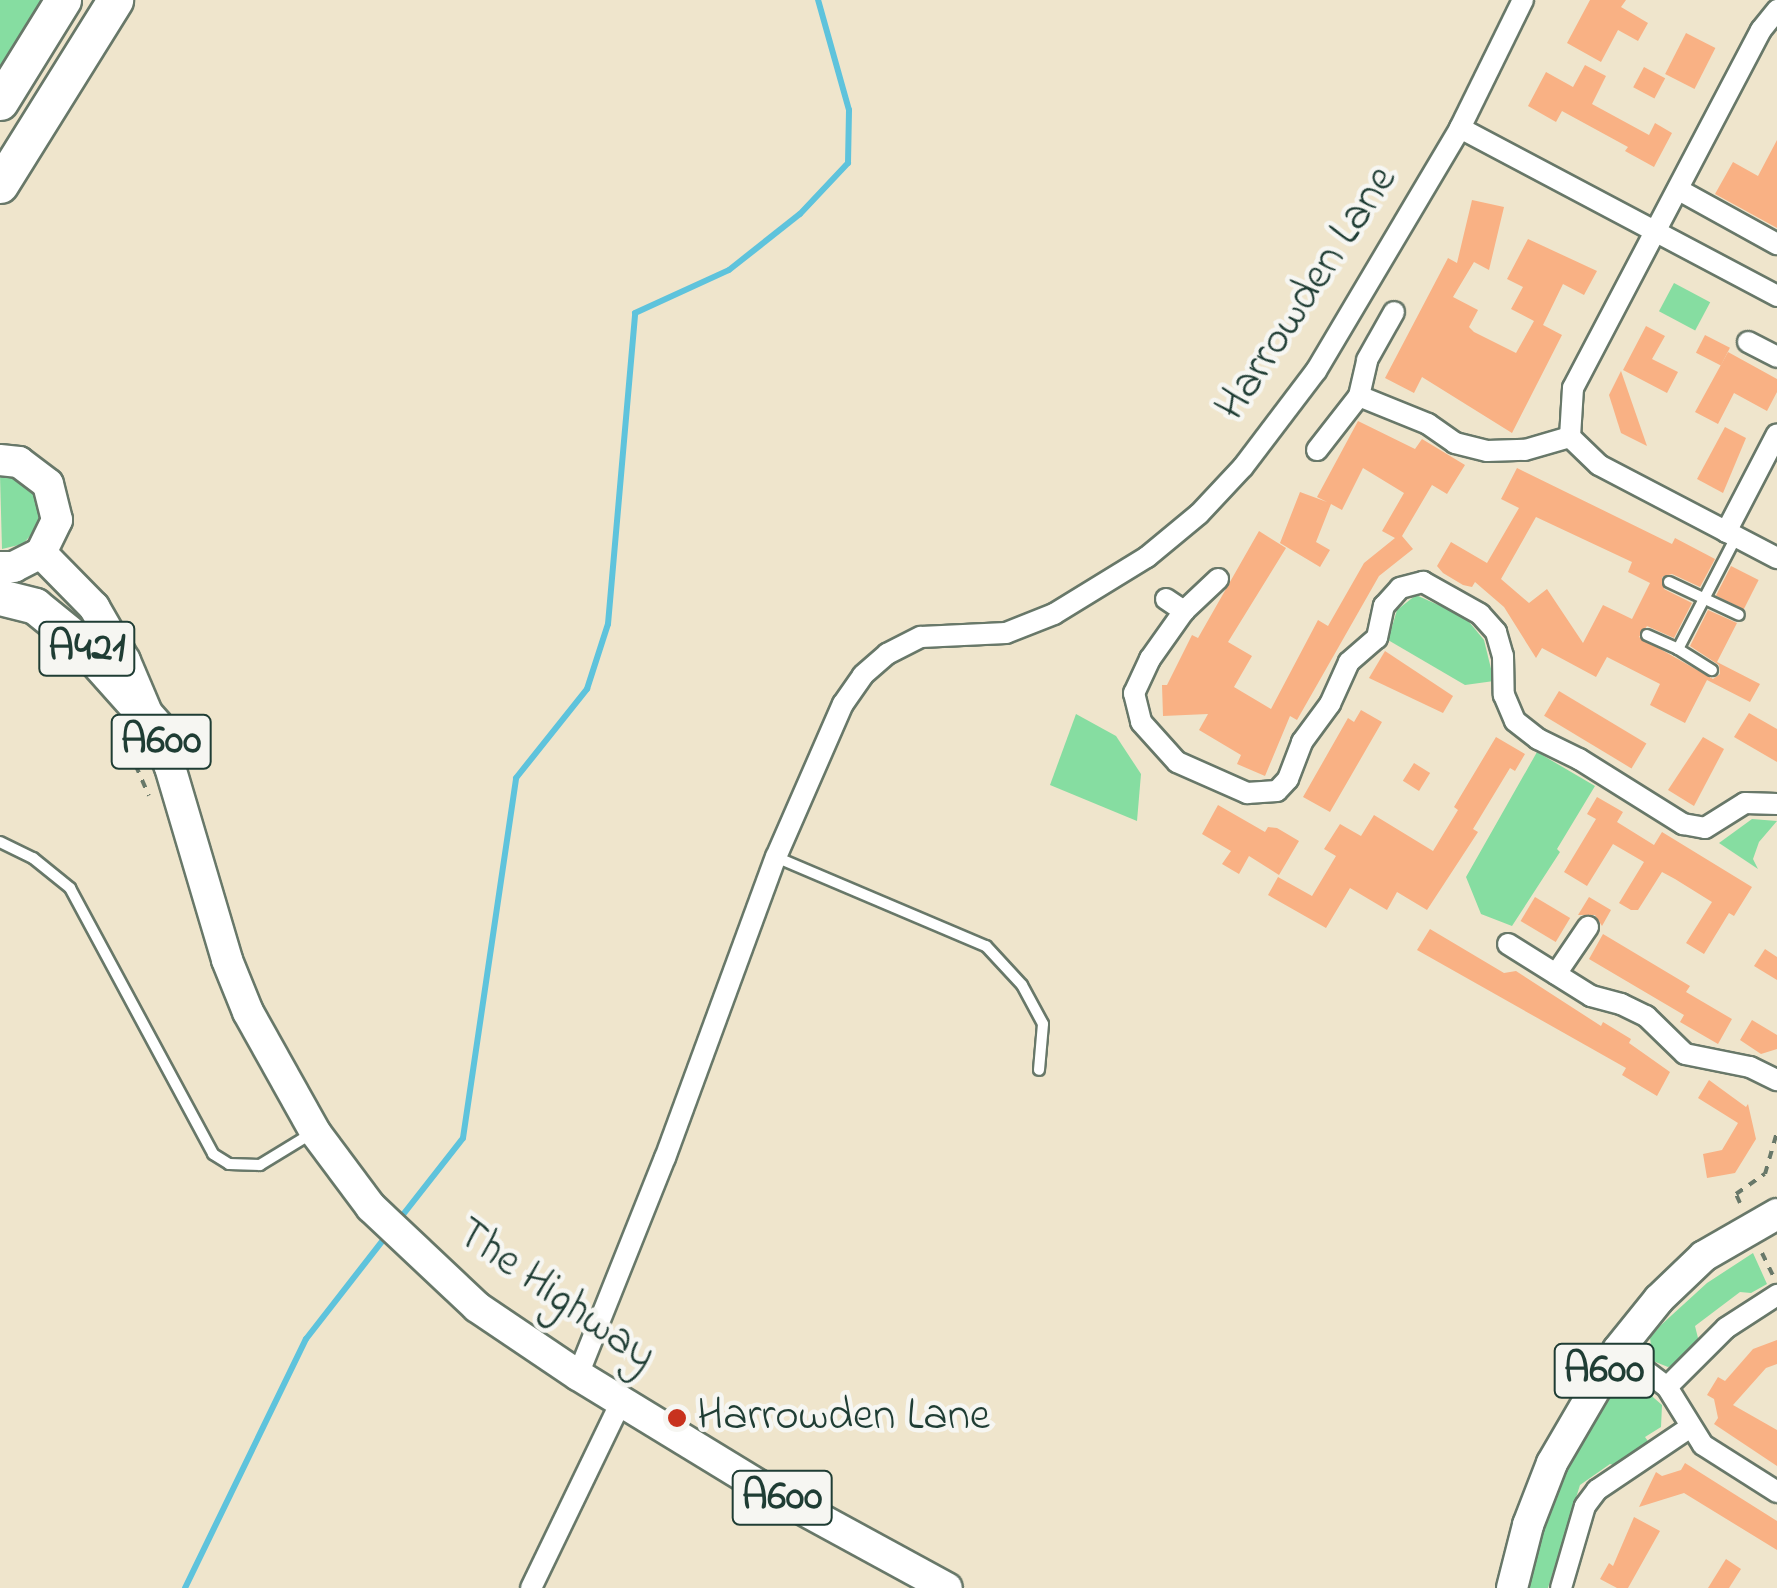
<!DOCTYPE html>
<html>
<head>
<meta charset="utf-8">
<style>
	body { margin:0 }
	#map { position:relative; width:1777px; height:1588px; overflow:hidden; background:#efe5cc; font-family:"Indie Flower",sans-serif }
	div>[style] { position:absolute }
	.green>* { inset:0; background:#86dda1; transform-origin:0 0 }
	.stream>* { height:6px; margin:-3px; padding:0 3px; transform-origin:3px; border-radius:3px; background:#5ec3dc }
	.building>* { inset:0; background:#f9b184; transform-origin:0 0 }
	.path>* { height:4px; margin-top:-2px; transform-origin:0; background:repeating-linear-gradient(90deg,#687869 0 8px,transparent 0 16px) }
	.roads { filter:drop-shadow(2px 0 #687869) drop-shadow(-2px 0 #687869) drop-shadow(0 2px #687869) drop-shadow(0 -2px #687869) }
	.lane>* { height:10px; margin:-5px; padding:0 5px; transform-origin:5px; border-radius:5px; background:#fff }
	.street>* { height:20px; margin:-10px; padding:0 10px; transform-origin:10px; border-radius:10px; background:#fff }
	.primary>* { height:30px; margin:-15px; padding:0 15px; transform-origin:15px; border-radius:15px; background:#fff }
	.highway>* { height:35px; margin:-17.5px; padding:0 17.5px; transform-origin:17.5px; border-radius:17.5px; background:#fff }
	.dots>* { width:28px; height:28px; translate:-50% -50%; box-sizing:border-box; border:5px solid #f6f6f2; border-radius:50% }
	span { translate:-50% -50%; white-space:nowrap; text-align:center; line-height:1.15; -webkit-text-stroke:9px #f6f6f2; paint-order:stroke }
	.shield-label span { padding:2px 8px; background:#f6f6f2; border:2px solid; border-radius:8px; -webkit-text-stroke-width:0 }
	.shield-label { font-size:42px; color:#1f3d34; font-weight:700 }
	.street-label { font-size:45px; color:#1f3d34 }
	.poi-label { font-size:45px; color:#1f3d34 }
	.left { translate:0 -50%; text-align:left }
</style>
</head>
<body>
<div id="map">
	<div class="green">
		<i style="clip-path:polygon(0 0,44px 0,0 70px)"></i>
		<i style="left:1674px;top:283px;width:41px;height:32px;rotate:28deg"></i>
		<i style="clip-path:polygon(0 475px,14px 475px,32px 487px,40px 507px,37px 528px,23px 544px,2px 549px)"></i>
		<i style="clip-path:polygon(1416px 595px,1465px 617px,1484px 640px,1494px 681px,1465px 685px,1388px 640px,1397px 610px)"></i>
		<i style="clip-path:polygon(1076px 714px,1116px 736px,1141px 774px,1137px 821px,1050px 785px)"></i>
		<i style="clip-path:polygon(1537px 752px,1595px 786px,1557px 849px,1560px 852px,1512px 926px,1481px 914px,1466px 877px)"></i>
		<i style="clip-path:polygon(1752px 819px,1777px 821px,1759px 842px,1753px 859px,1758px 869px,1719px 843px)"></i>
		<i style="clip-path:polygon(1753px 1253px,1767px 1284px,1751px 1293px,1740px 1292px,1695px 1326px,1699px 1342px,1679px 1363px,1668px 1367px,1653px 1361px,1650px 1338px,1661px 1325px,1707px 1283px)"></i>
		<i style="clip-path:polygon(1625px 1377px,1639px 1380px,1638px 1384px,1662px 1405px,1661px 1427px,1645px 1437px,1650px 1444px,1619px 1467px,1610px 1464px,1580px 1485px,1548px 1588px,1527px 1588px,1548px 1490px,1614px 1385px)"></i>
	</div>
	<div class="stream">
		<i style="left:398px;top:1221px;width:105px;rotate:-51.9deg"></i>
		<i style="left:463px;top:1138px;width:364px;rotate:-81.6deg"></i>
		<i style="left:516px;top:778px;width:114px;rotate:-51.4deg"></i>
		<i style="left:587px;top:689px;width:68px;rotate:-72.1deg"></i>
		<i style="left:608px;top:624px;width:312px;rotate:-85deg"></i>
		<i style="left:635px;top:313px;width:103px;rotate:-24.6deg"></i>
		<i style="left:729px;top:270px;width:90px;rotate:-38.3deg"></i>
		<i style="left:800px;top:214px;width:70px;rotate:-46.7deg"></i>
		<i style="left:848px;top:163px;width:53px;rotate:-88.9deg"></i>
		<i style="left:849px;top:110px;width:114px;rotate:-105.7deg"></i>
		<i style="left:185px;top:1588px;width:277px;rotate:-64.1deg"></i>
		<i style="left:306px;top:1339px;width:132px;rotate:-52.1deg"></i>
	</div>
	<div class="building">
		<i style="clip-path:polygon(1590px 0,1626px 0,1621px 7px,1648px 23px,1638px 41px,1618px 30px,1601px 62px,1567px 43px)"></i>
		<i style="left:1686px;top:33px;width:33px;height:46px;rotate:27deg"></i>
		<i style="clip-path:polygon(1585px 65px,1606px 76px,1592px 104px,1649px 135px,1655px 123px,1672px 133px,1654px 167px,1625px 151px,1628px 147px,1562px 111px,1556px 122px,1528px 106px,1546px 72px,1573px 87px)"></i>
		<i style="left:1644px;top:67px;width:24px;height:23px;rotate:28deg"></i>
		<i style="clip-path:polygon(1777px 140px,1777px 228px,1715px 194px,1733px 162px,1758px 176px)"></i>
		<i style="clip-path:polygon(1472px 200px,1504px 207px,1489px 270px,1474px 262px,1453px 297px,1478px 310px,1469px 327px,1474px 332px,1516px 353px,1534px 321px,1511px 309px,1523px 287px,1507px 279px,1528px 239px,1597px 271px,1584px 295px,1563px 284px,1543px 325px,1562px 335px,1512px 433px,1422px 377px,1414px 393px,1385px 378px,1448px 258px,1457px 263px)"></i>
		<i style="clip-path:polygon(1646px 326px,1665px 336px,1652px 359px,1678px 372px,1667px 393px,1623px 370px)"></i>
		<i style="left:1705px;top:335px;width:28px;height:20px;rotate:27deg"></i>
		<i style="clip-path:polygon(1728px 352px,1777px 379px,1777px 392px,1767px 411px,1734px 393px,1718px 424px,1695px 412px)"></i>
		<i style="clip-path:polygon(1621px 371px,1647px 446px,1621px 433px,1609px 395px)"></i>
		<i style="clip-path:polygon(1358px 421px,1415px 449px,1422px 439px,1465px 465px,1447px 494px,1432px 485px,1402px 536px,1413px 549px,1379px 576px,1297px 720px,1290px 716px,1265px 776px,1237px 764px,1241px 755px,1199px 730px,1208px 714px,1163px 716px,1162px 685px,1167px 685px,1192px 635px,1198px 638px,1259px 531px,1286px 548px,1228px 642px,1252px 656px,1234px 687px,1271px 709px,1318px 620px,1328px 626px,1364px 563px,1395px 538px,1382px 531px,1404px 493px,1363px 468px,1342px 510px,1331px 504px,1316px 542px,1330px 550px,1320px 567px,1280px 543px,1300px 492px,1327px 502px,1317px 497px)"></i>
		<i style="clip-path:polygon(1725px 427px,1746px 438px,1723px 493px,1697px 479px)"></i>
		<i style="clip-path:polygon(evenodd,1517px 468px,1672px 544px,1675px 538px,1715px 559px,1700px 587px,1672px 574px,1662px 577px,1664px 589px,1692px 603px,1674px 638px,1647px 626px,1639px 637px,1713px 679px,1720px 674px,1719px 665px,1690px 646px,1708px 610px,1737px 623px,1717px 662px,1760px 684px,1750px 702px,1707px 680px,1685px 723px,1650px 705px,1660px 684px,1607px 657px,1596px 677px,1542px 648px,1536px 658px,1504px 607px,1475px 582px,1472px 587px,1463px 585px,1443px 573px,1437px 566px,1451px 542px,1487px 563px,1519px 508px,1501px 499px,1517px 468px,1536px 517px,1632px 562px,1628px 572px,1650px 583px,1632px 619px,1603px 605px,1583px 643px,1547px 589px,1529px 603px,1501px 579px,1536px 517px)"></i>
		<i style="left:1731px;top:566px;width:31px;height:33px;rotate:27deg"></i>
		<i style="clip-path:polygon(1385px 651px,1453px 696px,1443px 713px,1369px 678px)"></i>
		<i style="left:1559px;top:691px;width:102px;height:29px;rotate:31deg"></i>
		<i style="clip-path:polygon(1361px 710px,1382px 722px,1330px 812px,1303px 797px,1348px 718px,1354px 722px)"></i>
		<i style="clip-path:polygon(1749px 713px,1777px 729px,1777px 762px,1734px 737px)"></i>
		<i style="clip-path:polygon(1496px 737px,1525px 754px,1515px 771px,1510px 768px,1473px 829px,1478px 832px,1427px 910px,1397px 892px,1387px 910px,1350px 888px,1326px 928px,1268px 895px,1278px 877px,1312px 896px,1336px 856px,1324px 849px,1340px 824px,1361px 836px,1374px 815px,1433px 851px,1458px 810px,1454px 807px)"></i>
		<i style="clip-path:polygon(1703px 737px,1724px 749px,1694px 806px,1668px 790px)"></i>
		<i style="left:1414px;top:763px;width:19px;height:21px;rotate:32deg"></i>
		<i style="clip-path:polygon(1597px 797px,1623px 812px,1617px 822px,1654px 845px,1662px 832px,1752px 887px,1734px 916px,1729px 913px,1704px 954px,1686px 943px,1712px 902px,1675px 879px,1662px 872px,1638px 910px,1631px 910px,1619px 903px,1644px 862px,1613px 844px,1587px 886px,1564px 872px,1596px 819px,1587px 814px)"></i>
		<i style="clip-path:polygon(1218px 805px,1265px 832px,1268px 827px,1277px 828px,1299px 841px,1279px 875px,1249px 856px,1239px 874px,1222px 864px,1231px 851px,1202px 834px)"></i>
		<i style="left:1535px;top:897px;width:41px;height:28px;rotate:31deg"></i>
		<i style="clip-path:polygon(1589px 897px,1611px 910px,1602px 926px,1595px 915px,1578px 915px)"></i>
		<i style="clip-path:polygon(1430px 929px,1504px 973px,1516px 971px,1601px 1026px,1603px 1022px,1631px 1039px,1629px 1043px,1670px 1072px,1657px 1096px,1622px 1075px,1626px 1068px,1417px 950px)"></i>
		<i style="clip-path:polygon(1603px 934px,1690px 986px,1686px 992px,1732px 1019px,1718px 1044px,1680px 1022px,1684px 1015px,1589px 959px)"></i>
		<i style="clip-path:polygon(1765px 949px,1777px 957px,1777px 980px,1754px 966px)"></i>
		<i style="clip-path:polygon(1752px 1020px,1777px 1035px,1777px 1049px,1761px 1054px,1740px 1040px)"></i>
		<i style="clip-path:polygon(1709px 1080px,1746px 1107px,1748px 1104px,1756px 1139px,1735px 1173px,1707px 1178px,1703px 1154px,1722px 1150px,1738px 1123px,1698px 1098px)"></i>
		<i style="clip-path:polygon(1777px 1340px,1777px 1364px,1766px 1368px,1733px 1405px,1777px 1430px,1777px 1466px,1714px 1424px,1718px 1418px,1714px 1399px,1707px 1395px,1718px 1377px,1725px 1381px,1753px 1349px)"></i>
		<i style="clip-path:polygon(1685px 1463px,1777px 1521px,1777px 1550px,1684px 1493px,1639px 1507px,1656px 1472px,1662px 1476px,1681px 1470px)"></i>
		<i style="clip-path:polygon(1634px 1517px,1660px 1531px,1628px 1588px,1617px 1588px,1600px 1579px,1609px 1563px,1613px 1566px)"></i>
		<i style="clip-path:polygon(1726px 1559px,1741px 1569px,1729px 1588px,1708px 1588px)"></i>
	</div>
	<div class="path">
		<i style="left:123px;top:736px;width:65px;rotate:66.6deg"></i>
		<i style="left:1740px;top:1203px;width:10px;rotate:-114deg"></i>
		<i style="left:1736px;top:1194px;width:35px;rotate:-35deg"></i>
		<i style="left:1765px;top:1174px;width:44px;rotate:-74.1deg"></i>
		<i style="left:1762px;top:1253px;width:25px;rotate:64deg"></i>
	</div>
	<div class="roads">
		<div class="lane">
			<i style="left:1669px;top:582px;width:77px;rotate:25.2deg"></i>
			<i style="left:1647px;top:635px;width:34px;rotate:24deg"></i>
			<i style="left:1678px;top:649px;width:126px;rotate:-62.6deg"></i>
			<i style="left:1678px;top:649px;width:40px;rotate:32deg"></i>
			<i style="left:0;top:842px;width:37px;rotate:26deg"></i>
			<i style="left:33px;top:858px;width:48px;rotate:39deg"></i>
			<i style="left:70px;top:888px;width:302px;rotate:61.7deg"></i>
			<i style="left:213px;top:1154px;width:19px;rotate:32deg"></i>
			<i style="left:229px;top:1164px;width:31px;rotate:2deg"></i>
			<i style="left:260px;top:1165px;width:63px;rotate:-31.4deg"></i>
			<i style="left:776px;top:857px;width:228px;rotate:23deg"></i>
			<i style="left:986px;top:946px;width:53px;rotate:47.3deg"></i>
			<i style="left:1022px;top:985px;width:44px;rotate:61.7deg"></i>
			<i style="left:1043px;top:1024px;width:46px;rotate:95deg"></i>
		</div>
		<div class="street">
			<i style="left:1460px;top:128px;width:359px;rotate:27.9deg"></i>
			<i style="left:1679px;top:190px;width:112px;rotate:28.9deg"></i>
			<i style="left:1748px;top:342px;width:33px;rotate:27deg"></i>
			<i style="left:1359px;top:396px;width:74px;rotate:22.1deg"></i>
			<i style="left:1428px;top:424px;width:33px;rotate:35deg"></i>
			<i style="left:1455px;top:443px;width:33px;rotate:14deg"></i>
			<i style="left:1487px;top:451px;width:38px;rotate:-2deg"></i>
			<i style="left:1525px;top:450px;width:47px;rotate:-16.1deg"></i>
			<i style="left:1570px;top:437px;width:49px;rotate:-86.5deg"></i>
			<i style="left:1573px;top:388px;width:404px;rotate:-62.3deg"></i>
			<i style="left:1761px;top:30px;width:26px;rotate:-51deg"></i>
			<i style="left:1570px;top:437px;width:40px;rotate:44deg"></i>
			<i style="left:1599px;top:465px;width:201px;rotate:27.6deg"></i>
			<i style="left:1317px;top:450px;width:68px;rotate:-52.1deg"></i>
			<i style="left:1359px;top:396px;width:37px;rotate:-77deg"></i>
			<i style="left:1367px;top:360px;width:55px;rotate:-60.6deg"></i>
			<i style="left:1726px;top:532px;width:110px;rotate:-62.5deg"></i>
			<i style="left:1218px;top:579px;width:47px;rotate:136.7deg"></i>
			<i style="left:1184px;top:611px;width:59px;rotate:125.3deg"></i>
			<i style="left:1150px;top:659px;width:38px;rotate:115deg"></i>
			<i style="left:1134px;top:693px;width:30px;rotate:76deg"></i>
			<i style="left:1141px;top:722px;width:54px;rotate:48deg"></i>
			<i style="left:1177px;top:762px;width:77px;rotate:23.9deg"></i>
			<i style="left:1247px;top:793px;width:30px;rotate:-4deg"></i>
			<i style="left:1277px;top:791px;width:16px;rotate:-47deg"></i>
			<i style="left:1288px;top:779px;width:40px;rotate:-69deg"></i>
			<i style="left:1302px;top:742px;width:47px;rotate:-53.6deg"></i>
			<i style="left:1330px;top:704px;width:46px;rotate:-65.7deg"></i>
			<i style="left:1349px;top:662px;width:37px;rotate:-41deg"></i>
			<i style="left:1377px;top:638px;width:33px;rotate:-78deg"></i>
			<i style="left:1384px;top:606px;width:24px;rotate:-48deg"></i>
			<i style="left:1400px;top:588px;width:24px;rotate:-15deg"></i>
			<i style="left:1423px;top:582px;width:65px;rotate:29.3deg"></i>
			<i style="left:1480px;top:614px;width:24px;rotate:48deg"></i>
			<i style="left:1496px;top:632px;width:25px;rotate:74deg"></i>
			<i style="left:1503px;top:656px;width:39px;rotate:89deg"></i>
			<i style="left:1504px;top:695px;width:28px;rotate:67deg"></i>
			<i style="left:1515px;top:721px;width:29px;rotate:38deg"></i>
			<i style="left:1538px;top:739px;width:46px;rotate:26deg"></i>
			<i style="left:1579px;top:759px;width:123px;rotate:32deg"></i>
			<i style="left:1683px;top:824px;width:22px;rotate:10deg"></i>
			<i style="left:1705px;top:828px;width:47px;rotate:-32deg"></i>
			<i style="left:1745px;top:803px;width:32px;rotate:2deg"></i>
			<i style="left:1166px;top:599px;width:22px;rotate:34deg"></i>
			<i style="left:1508px;top:944px;width:98px;rotate:32.1deg"></i>
			<i style="left:1591px;top:996px;width:31px;rotate:15deg"></i>
			<i style="left:1621px;top:1004px;width:28px;rotate:26deg"></i>
			<i style="left:1646px;top:1016px;width:54px;rotate:44.3deg"></i>
			<i style="left:1685px;top:1054px;width:66px;rotate:11.3deg"></i>
			<i style="left:1750px;top:1067px;width:30px;rotate:26deg"></i>
			<i style="left:1556px;top:974px;width:57px;rotate:-55.8deg"></i>
			<i style="left:1618px;top:1350px;width:61px;rotate:37.1deg"></i>
			<i style="left:1667px;top:1387px;width:68px;rotate:58.2deg"></i>
			<i style="left:1703px;top:1445px;width:88px;rotate:32.4deg"></i>
			<i style="left:578px;top:1375px;width:234px;rotate:-68.2deg"></i>
			<i style="left:665px;top:1158px;width:321px;rotate:-69.8deg"></i>
			<i style="left:776px;top:857px;width:167px;rotate:-66.4deg"></i>
			<i style="left:843px;top:704px;width:35px;rotate:-55deg"></i>
			<i style="left:863px;top:675px;width:32px;rotate:-41deg"></i>
			<i style="left:887px;top:654px;width:38px;rotate:-27deg"></i>
			<i style="left:921px;top:637px;width:85px;rotate:-2.7deg"></i>
			<i style="left:1006px;top:633px;width:52px;rotate:-21.6deg"></i>
			<i style="left:1054px;top:614px;width:109px;rotate:-31.5deg"></i>
			<i style="left:1147px;top:557px;width:67px;rotate:-39.6deg"></i>
			<i style="left:1199px;top:514px;width:64px;rotate:-46.9deg"></i>
			<i style="left:1243px;top:467px;width:121px;rotate:-52.8deg"></i>
			<i style="left:1316px;top:371px;width:282px;rotate:-59.3deg"></i>
			<i style="left:1460px;top:128px;width:143px;rotate:-63.8deg"></i>
			<i style="left:1667px;top:1387px;width:83px;rotate:-45deg"></i>
			<i style="left:1726px;top:1328px;width:61px;rotate:-32.9deg"></i>
			<i style="left:531px;top:1588px;width:209px;rotate:-64.2deg"></i>
			<i style="left:1561px;top:1588px;width:85px;rotate:-73.7deg"></i>
			<i style="left:1585px;top:1506px;width:20px;rotate:-53deg"></i>
			<i style="left:1597px;top:1490px;width:111px;rotate:-34deg"></i>
		</div>
		<div class="primary">
			<i style="left:0;top:460px;width:19px;rotate:6deg"></i>
			<i style="left:19px;top:462px;width:36px;rotate:37deg"></i>
			<i style="left:48px;top:484px;width:37px;rotate:76deg"></i>
			<i style="left:57px;top:520px;width:37px;rotate:116deg"></i>
			<i style="left:41px;top:553px;width:30px;rotate:153deg"></i>
			<i style="left:14px;top:567px;width:14px;rotate:180deg"></i>
			<i style="left:41px;top:553px;width:76px;rotate:45.5deg"></i>
			<i style="left:94px;top:607px;width:62px;rotate:60.1deg"></i>
			<i style="left:125px;top:661px;width:115px;rotate:67deg"></i>
			<i style="left:170px;top:767px;width:201px;rotate:73.5deg"></i>
			<i style="left:227px;top:960px;width:56px;rotate:68deg"></i>
			<i style="left:248px;top:1012px;width:137px;rotate:60.8deg"></i>
			<i style="left:315px;top:1132px;width:94px;rotate:53.3deg"></i>
			<i style="left:371px;top:1207px;width:146px;rotate:43.3deg"></i>
			<i style="left:477px;top:1307px;width:122px;rotate:34deg"></i>
			<i style="left:578px;top:1375px;width:211px;rotate:31.4deg"></i>
			<i style="left:758px;top:1485px;width:215px;rotate:28.6deg"></i>
			<i style="left:1512px;top:1588px;width:65px;rotate:-75.7deg"></i>
			<i style="left:1528px;top:1525px;width:66px;rotate:-68.8deg"></i>
			<i style="left:1552px;top:1463px;width:131px;rotate:-59.7deg"></i>
			<i style="left:1618px;top:1350px;width:65px;rotate:-51.2deg"></i>
			<i style="left:1659px;top:1299px;width:62px;rotate:-43.7deg"></i>
			<i style="left:1704px;top:1256px;width:84px;rotate:-29.9deg"></i>
		</div>
		<div class="highway">
			<i style="left:0;top:102px;width:120px;rotate:-58.3deg"></i>
			<i style="left:0;top:185px;width:218px;rotate:-58.1deg"></i>
			<i style="left:0;top:597px;width:36px;rotate:14deg"></i>
			<i style="left:35px;top:606px;width:60px;rotate:39deg"></i>
			<i style="left:82px;top:644px;width:110px;rotate:48.3deg"></i>
		</div>
	</div>
	<div class="dots">
		<i style="left:677px;top:1418px;background:#c8321e"></i>
	</div>
	<div class="shield-label">
		<span style="left:87px;top:649px">A421</span>
		<span style="left:161px;top:742px">A600</span>
		<span style="left:1604px;top:1371px">A600</span>
		<span style="left:782px;top:1498px">A600</span>
	</div>
	<div class="street-label">
		<span style="left:1308px;top:294px;rotate:-57deg">Harrowden Lane</span>
		<span style="left:555px;top:1296px;rotate:35deg">The Highway</span>
	</div>
	<div class="poi-label">
		<span class="left" style="left:697px;top:1418px">Harrowden Lane</span>
	</div>
</div>
</body>
</html>
